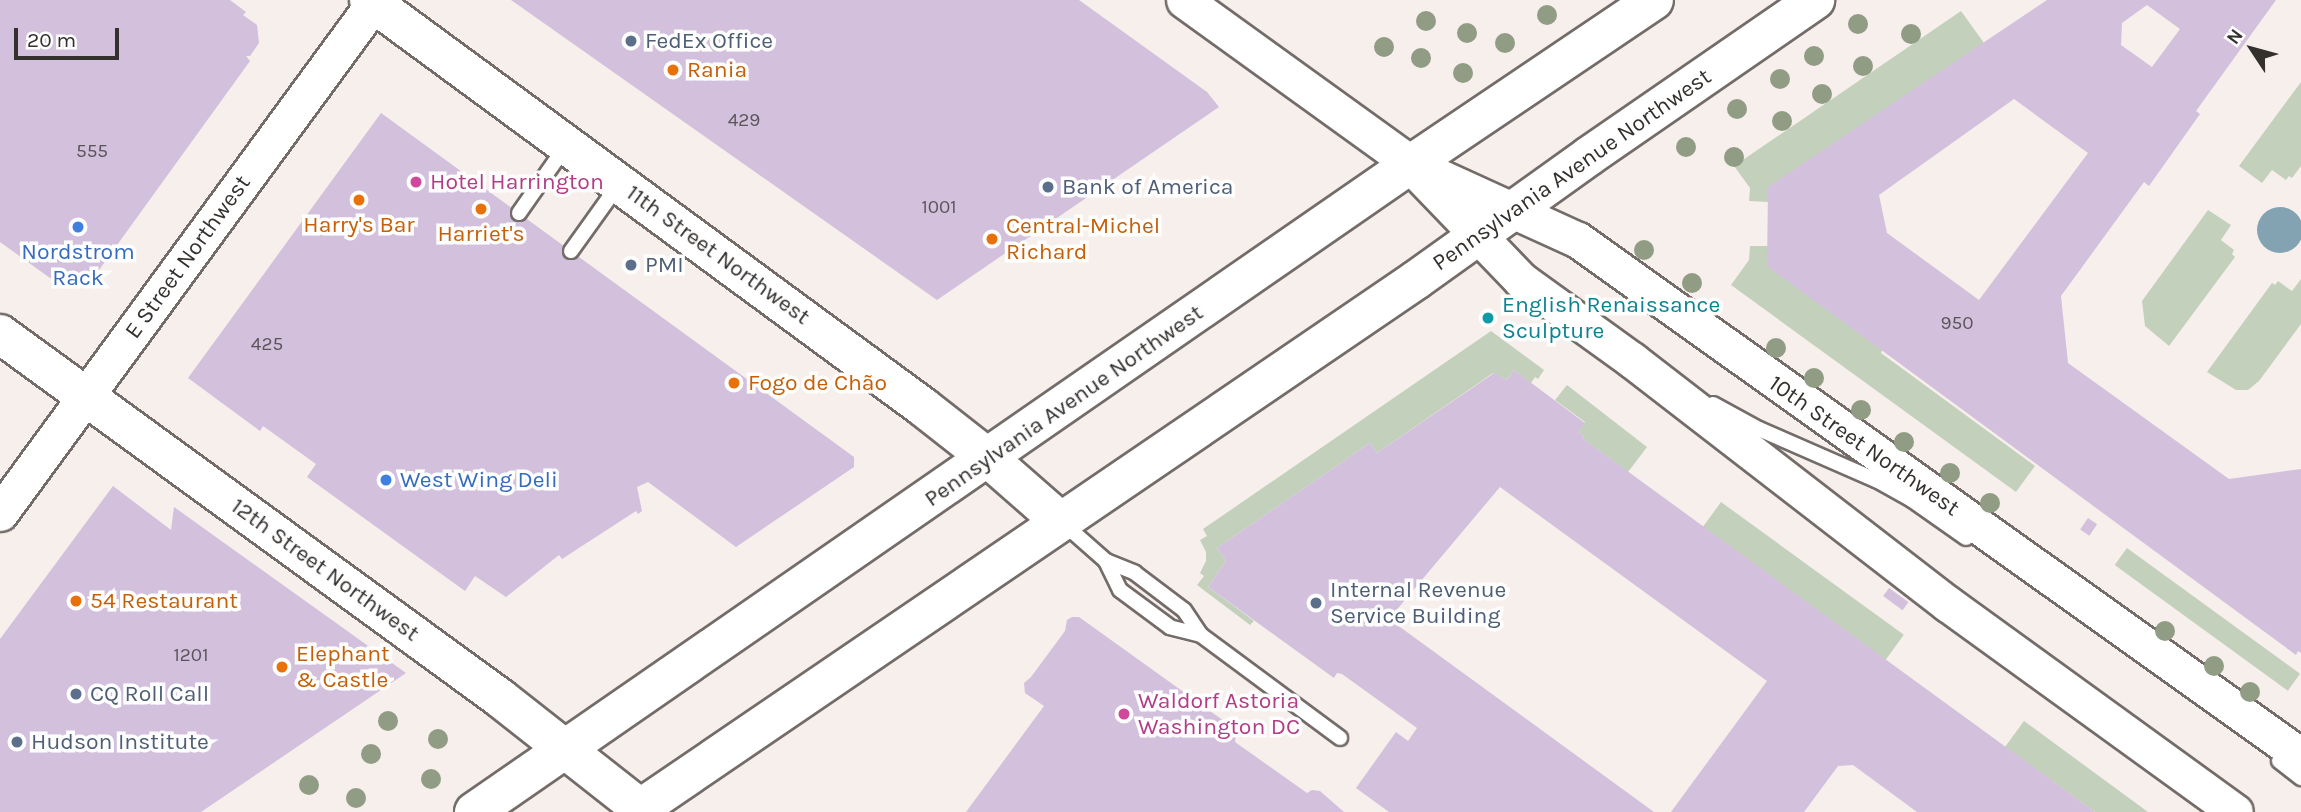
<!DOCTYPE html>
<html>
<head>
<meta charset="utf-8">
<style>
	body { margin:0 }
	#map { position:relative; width:2301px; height:812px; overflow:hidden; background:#f7efeb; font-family:Karla,sans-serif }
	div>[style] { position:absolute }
	.green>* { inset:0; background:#c3d1bc; transform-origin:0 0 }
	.water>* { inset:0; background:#83a3b3 }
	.round { border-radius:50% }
	.building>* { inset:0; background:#d2c0dc; transform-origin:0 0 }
	.roads { filter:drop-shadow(2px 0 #736c69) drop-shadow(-2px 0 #736c69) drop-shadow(0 2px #736c69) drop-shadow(0 -2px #736c69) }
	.service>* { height:14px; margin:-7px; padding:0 7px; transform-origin:7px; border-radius:7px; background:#fff }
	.tertiary>* { height:35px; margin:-17.5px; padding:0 17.5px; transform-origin:17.5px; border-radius:17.5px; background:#fff }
	.secondary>* { height:38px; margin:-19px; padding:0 19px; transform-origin:19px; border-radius:19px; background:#fff }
	.primary>* { height:38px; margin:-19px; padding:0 19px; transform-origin:19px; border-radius:19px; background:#fff }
	.trees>* { width:20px; height:20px; margin:-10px; border-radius:50%; background:#919c84 }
	.dots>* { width:19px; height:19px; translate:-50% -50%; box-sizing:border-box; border:4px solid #fefefe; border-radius:50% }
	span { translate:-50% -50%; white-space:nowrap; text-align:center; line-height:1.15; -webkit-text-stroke:7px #fefefe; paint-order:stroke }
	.number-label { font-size:19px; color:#5b545a }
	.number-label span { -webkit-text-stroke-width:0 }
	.service-label { font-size:23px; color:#4e5e75 }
	.left { translate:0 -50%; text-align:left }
	.food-label { font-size:23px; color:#c56008 }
	.street-label { font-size:23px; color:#33302e }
	.hotel-label { font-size:23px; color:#b23c85 }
	.shop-label { font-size:23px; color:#366cbe }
	.culture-label { font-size:23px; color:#0d838f }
	.north { position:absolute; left:2217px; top:14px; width:70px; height:70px; -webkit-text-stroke:5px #fefefe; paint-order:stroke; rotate:306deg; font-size:19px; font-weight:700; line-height:28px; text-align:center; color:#33302e }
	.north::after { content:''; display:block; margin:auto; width:24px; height:32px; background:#33302e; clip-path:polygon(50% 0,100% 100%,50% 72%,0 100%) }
	.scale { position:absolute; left:14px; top:28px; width:105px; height:32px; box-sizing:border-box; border:4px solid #33302e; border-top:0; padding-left:9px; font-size:21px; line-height:24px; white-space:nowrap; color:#33302e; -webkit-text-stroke:5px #fefefe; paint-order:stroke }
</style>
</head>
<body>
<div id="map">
	<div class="green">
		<i style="clip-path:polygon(1961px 11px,1984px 43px,1768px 188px,1768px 202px,1749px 201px,1750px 188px,1734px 166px)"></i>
		<i style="clip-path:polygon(2301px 82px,2301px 166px,2292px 178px,2289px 176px,2286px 180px,2272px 170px,2262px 183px,2239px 166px)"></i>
		<i style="clip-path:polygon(2208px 210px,2231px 225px,2221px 240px,2234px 250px,2232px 254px,2235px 257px,2169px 346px,2145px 326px,2142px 301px)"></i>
		<i style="clip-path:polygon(1750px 246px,1767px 246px,1883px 349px,1881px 353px,2035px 466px,2016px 492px,1731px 285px,1749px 260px)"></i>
		<i style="clip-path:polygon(2301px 279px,2301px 324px,2259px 381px,2248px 390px,2236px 390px,2207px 372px,2272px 283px,2275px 285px,2278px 281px,2292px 291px)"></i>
		<i style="clip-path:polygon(1491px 331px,1544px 370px,1538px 379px,1535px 377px,1531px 383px,1514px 370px,1507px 380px,1493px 373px,1377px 453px,1370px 443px,1217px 548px,1226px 561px,1208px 587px,1254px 621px,1250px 625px,1197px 585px,1204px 576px,1200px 573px,1206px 561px,1206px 552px,1200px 540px,1207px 536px,1203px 529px)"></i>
		<i style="clip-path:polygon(1567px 385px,1647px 447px,1628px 472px,1582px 438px,1584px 436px,1578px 432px,1585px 422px,1555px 400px)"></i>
		<i style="left:1721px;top:502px;width:226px;height:31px;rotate:36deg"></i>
		<i style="left:2127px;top:548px;width:214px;height:21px;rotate:36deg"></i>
		<i style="clip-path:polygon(2024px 721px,2148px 812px,2095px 812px,2005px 747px)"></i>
	</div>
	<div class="water">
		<i class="round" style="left:2257px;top:207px;width:46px;height:46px"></i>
	</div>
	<div class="building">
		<i style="clip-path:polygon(0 0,230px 0,246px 12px,243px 15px,257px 25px,259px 43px,250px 56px,246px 56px,250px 61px,99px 270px,92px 269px,83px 283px,67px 285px,55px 277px,50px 278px,0 242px)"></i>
		<i style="clip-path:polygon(511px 0,1079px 0,1207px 92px,1219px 107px,937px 300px)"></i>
		<i style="clip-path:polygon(evenodd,2047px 0,2276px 0,2196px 111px,2200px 114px,2149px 186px,2144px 182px,2061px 296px,2068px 363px,2229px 479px,2301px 469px,2301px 653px,2298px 651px,2296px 655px,1767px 266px,1768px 187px,2047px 0,2147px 5px,2180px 29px,2152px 67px,2121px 45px,2122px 23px,2147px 5px,2047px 0,2014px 99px,2088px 153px,1979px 300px,1887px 233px,1879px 195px,2014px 99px)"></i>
		<i style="clip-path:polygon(381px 113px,854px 457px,854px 467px,736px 547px,648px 482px,637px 487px,642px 511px,638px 514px,636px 511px,562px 559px,559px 555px,506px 597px,475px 576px,465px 591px,307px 477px,316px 464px,263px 426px,260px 431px,188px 378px)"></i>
		<i style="clip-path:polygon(1514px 370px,1585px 423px,1578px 432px,1584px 436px,1582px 438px,2095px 812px,1917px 812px,1853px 765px,1838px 766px,1804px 812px,1671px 812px,1767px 681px,1500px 487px,1389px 619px,1654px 812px,1389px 812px,1356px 788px,1396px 732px,1408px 741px,1417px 728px,1342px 674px,1337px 673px,1334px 678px,1208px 587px,1226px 561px,1217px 548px,1370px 443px,1377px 453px,1494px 373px,1507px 380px)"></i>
		<i style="clip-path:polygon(113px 486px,171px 530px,174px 507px,406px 673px,201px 812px,0 812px,0 639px)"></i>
		<i style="left:2088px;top:518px;width:11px;height:14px;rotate:34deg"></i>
		<i style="left:1889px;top:588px;width:24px;height:10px;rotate:36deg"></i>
		<i style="clip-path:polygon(1072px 617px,1079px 617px,1231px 726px,1236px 735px,1235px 742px,1307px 793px,1312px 790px,1320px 791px,1344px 812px,966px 812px,1044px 706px,1025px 693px,1024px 683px,1031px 677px,1065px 631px,1067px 620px)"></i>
	</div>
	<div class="roads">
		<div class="service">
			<i style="left:519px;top:213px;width:82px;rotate:-55deg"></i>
			<i style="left:571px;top:251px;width:82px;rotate:-54.4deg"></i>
			<i style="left:1713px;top:404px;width:52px;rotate:28.5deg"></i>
			<i style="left:1759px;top:429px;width:128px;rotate:23.6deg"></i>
			<i style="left:1876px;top:480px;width:41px;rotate:29.1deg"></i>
			<i style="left:1912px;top:500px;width:66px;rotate:35.1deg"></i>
			<i style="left:1064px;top:524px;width:56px;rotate:41.4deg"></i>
			<i style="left:1106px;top:561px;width:31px;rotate:22deg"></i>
			<i style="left:1135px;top:573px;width:61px;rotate:37.1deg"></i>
			<i style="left:1184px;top:610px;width:30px;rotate:56deg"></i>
			<i style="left:1201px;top:635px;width:32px;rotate:-166deg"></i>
			<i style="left:1170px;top:627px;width:62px;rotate:-143.5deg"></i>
			<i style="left:1120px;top:590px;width:32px;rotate:-116deg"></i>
			<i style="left:1201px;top:635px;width:173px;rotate:36.5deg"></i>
			<i style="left:2279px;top:761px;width:28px;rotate:38deg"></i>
		</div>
		<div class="tertiary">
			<i style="left:1184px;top:0;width:280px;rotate:35.8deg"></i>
			<i style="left:1411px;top:164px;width:183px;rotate:24.5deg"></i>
			<i style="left:1578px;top:240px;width:888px;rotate:35.52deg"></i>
			<i style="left:1422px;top:177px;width:143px;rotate:46.1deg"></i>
			<i style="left:1521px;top:280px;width:137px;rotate:35.8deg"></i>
			<i style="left:1632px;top:360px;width:399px;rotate:37.7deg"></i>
			<i style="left:1948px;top:604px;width:354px;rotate:35.9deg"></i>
			<i style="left:0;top:513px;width:636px;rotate:-53.76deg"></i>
		</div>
		<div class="secondary">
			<i style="left:369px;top:0;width:687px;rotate:36.3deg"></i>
			<i style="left:923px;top:407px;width:83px;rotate:38.1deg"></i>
			<i style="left:988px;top:458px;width:96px;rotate:41.2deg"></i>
			<i style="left:0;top:334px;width:618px;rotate:36.05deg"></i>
			<i style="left:500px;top:698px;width:184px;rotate:38.2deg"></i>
		</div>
		<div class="primary">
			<i style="left:474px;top:812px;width:1139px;rotate:-34.67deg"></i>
			<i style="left:1411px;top:164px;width:293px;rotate:-34deg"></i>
			<i style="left:635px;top:812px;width:945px;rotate:-34.26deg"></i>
			<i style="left:1416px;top:280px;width:213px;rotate:-35.6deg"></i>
			<i style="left:1589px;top:156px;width:275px;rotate:-34.6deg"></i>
		</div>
	</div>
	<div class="trees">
		<i style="left:1547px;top:15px"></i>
		<i style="left:1426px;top:21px"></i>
		<i style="left:1858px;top:24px"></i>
		<i style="left:1467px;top:33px"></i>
		<i style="left:1911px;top:34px"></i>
		<i style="left:1505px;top:43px"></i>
		<i style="left:1384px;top:47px"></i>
		<i style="left:1814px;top:56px"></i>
		<i style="left:1421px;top:58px"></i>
		<i style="left:1863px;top:66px"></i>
		<i style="left:1463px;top:73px"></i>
		<i style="left:1780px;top:79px"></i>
		<i style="left:1822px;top:94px"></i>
		<i style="left:1737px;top:109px"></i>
		<i style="left:1782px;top:121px"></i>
		<i style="left:1686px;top:147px"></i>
		<i style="left:1734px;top:157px"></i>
		<i style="left:1644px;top:250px"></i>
		<i style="left:1692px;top:283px"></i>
		<i style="left:1776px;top:348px"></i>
		<i style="left:1814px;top:378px"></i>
		<i style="left:1861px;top:410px"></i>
		<i style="left:1904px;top:442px"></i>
		<i style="left:1950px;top:473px"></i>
		<i style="left:1990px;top:503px"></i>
		<i style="left:2165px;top:631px"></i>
		<i style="left:2214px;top:666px"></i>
		<i style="left:2250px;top:692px"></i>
		<i style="left:388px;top:721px"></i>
		<i style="left:438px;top:739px"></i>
		<i style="left:371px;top:754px"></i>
		<i style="left:431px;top:779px"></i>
		<i style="left:309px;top:785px"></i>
		<i style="left:356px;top:798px"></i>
	</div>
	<div class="dots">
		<i style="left:631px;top:41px;background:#5c6f8a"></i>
		<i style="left:673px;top:70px;background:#e8710a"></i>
		<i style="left:416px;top:182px;background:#d1479c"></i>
		<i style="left:1048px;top:187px;background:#5c6f8a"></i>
		<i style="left:359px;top:200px;background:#e8710a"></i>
		<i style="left:481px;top:209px;background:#e8710a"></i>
		<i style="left:78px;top:227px;background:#3f7fe0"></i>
		<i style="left:992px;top:239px;background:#e8710a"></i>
		<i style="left:631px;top:265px;background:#5c6f8a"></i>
		<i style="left:1488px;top:318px;background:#0f9aa8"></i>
		<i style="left:734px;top:383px;background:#e8710a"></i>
		<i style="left:386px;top:480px;background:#3f7fe0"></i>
		<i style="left:76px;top:601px;background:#e8710a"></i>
		<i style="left:1316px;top:603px;background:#5c6f8a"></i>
		<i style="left:282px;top:667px;background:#e8710a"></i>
		<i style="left:76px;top:694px;background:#5c6f8a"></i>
		<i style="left:1124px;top:714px;background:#d1479c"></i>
		<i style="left:17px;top:742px;background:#5c6f8a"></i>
	</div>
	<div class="number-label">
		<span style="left:744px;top:121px">429</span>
		<span style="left:92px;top:152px">555</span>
		<span style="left:939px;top:208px">1001</span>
		<span style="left:1957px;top:324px">950</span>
		<span style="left:267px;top:345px">425</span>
		<span style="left:191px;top:656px">1201</span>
	</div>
	<div class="service-label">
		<span class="left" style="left:645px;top:41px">FedEx Office</span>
		<span class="left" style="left:1062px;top:187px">Bank of America</span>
		<span class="left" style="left:645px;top:265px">PMI</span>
		<span class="left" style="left:1330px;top:603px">Internal Revenue<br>Service Building</span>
		<span class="left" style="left:90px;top:694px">CQ Roll Call</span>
		<span class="left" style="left:31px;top:742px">Hudson Institute</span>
	</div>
	<div class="food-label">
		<span class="left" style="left:687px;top:70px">Rania</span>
		<span style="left:359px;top:225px">Harry's Bar</span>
		<span class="left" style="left:1006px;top:239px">Central-Michel<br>Richard</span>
		<span style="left:481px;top:234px">Harriet's</span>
		<span class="left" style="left:748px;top:383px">Fogo de Chão</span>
		<span class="left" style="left:90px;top:601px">54 Restaurant</span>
		<span class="left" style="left:296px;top:667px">Elephant<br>&amp; Castle</span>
	</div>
	<div class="street-label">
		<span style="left:1572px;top:170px;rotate:-35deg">Pennsylvania Avenue Northwest</span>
		<span style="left:718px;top:255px;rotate:36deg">11th Street Northwest</span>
		<span style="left:188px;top:257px;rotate:-54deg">E Street Northwest</span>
		<span style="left:1064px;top:406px;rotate:-35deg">Pennsylvania Avenue Northwest</span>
		<span style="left:1864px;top:446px;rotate:35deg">10th Street Northwest</span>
		<span style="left:325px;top:570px;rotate:36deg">12th Street Northwest</span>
	</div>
	<div class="hotel-label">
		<span class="left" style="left:430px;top:182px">Hotel Harrington</span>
		<span class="left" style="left:1138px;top:714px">Waldorf Astoria<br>Washington DC</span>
	</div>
	<div class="shop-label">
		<span style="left:78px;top:265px">Nordstrom<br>Rack</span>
		<span class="left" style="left:400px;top:480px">West Wing Deli</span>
	</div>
	<div class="culture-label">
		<span class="left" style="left:1502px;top:318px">English Renaissance<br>Sculpture</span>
	</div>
	<div class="north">N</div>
	<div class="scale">20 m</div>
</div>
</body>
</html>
